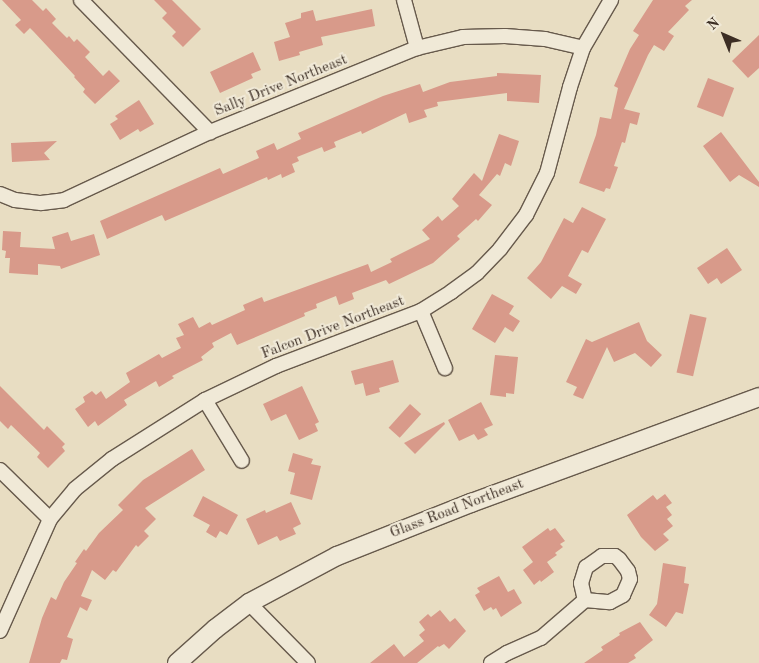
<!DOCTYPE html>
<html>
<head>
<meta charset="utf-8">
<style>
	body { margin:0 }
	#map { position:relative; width:759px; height:663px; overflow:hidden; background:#e8ddc2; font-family:"Old Standard TT",serif }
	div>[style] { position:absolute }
	.building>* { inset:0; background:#d89a8a; transform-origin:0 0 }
	.roads { filter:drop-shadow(1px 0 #675a4c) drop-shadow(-1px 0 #675a4c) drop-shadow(0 1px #675a4c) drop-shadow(0 -1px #675a4c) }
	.minor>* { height:14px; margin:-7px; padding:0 7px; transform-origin:7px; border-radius:7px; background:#f0e9d7 }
	.tertiary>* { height:18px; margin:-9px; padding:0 9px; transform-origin:9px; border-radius:9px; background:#f0e9d7 }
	span { translate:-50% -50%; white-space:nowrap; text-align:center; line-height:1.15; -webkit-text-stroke:4px #f0e9d7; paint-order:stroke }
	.street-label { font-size:15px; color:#3c2e24 }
	.north { position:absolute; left:699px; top:10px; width:50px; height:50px; -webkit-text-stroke:4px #f0e9d7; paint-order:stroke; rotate:316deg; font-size:14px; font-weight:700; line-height:20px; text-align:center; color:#3c2e24 }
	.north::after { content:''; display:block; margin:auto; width:18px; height:22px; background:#3c2e24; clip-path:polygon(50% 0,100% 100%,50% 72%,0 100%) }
</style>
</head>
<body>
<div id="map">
	<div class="building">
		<i style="clip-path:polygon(2px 0,32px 0,43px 11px,46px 8px,56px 19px,52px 23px,67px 38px,69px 36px,74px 42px,77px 39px,90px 52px,85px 57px,103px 76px,109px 70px,120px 81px,95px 104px,83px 92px,85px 89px,74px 77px,75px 76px,34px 32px,30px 28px,24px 34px,15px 25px,21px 20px)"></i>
		<i style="clip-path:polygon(154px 0,172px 0,201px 29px,183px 47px,172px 36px,176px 32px,162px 18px,167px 13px)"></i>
		<i style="clip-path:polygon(653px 0,692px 0,685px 6px,689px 10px,668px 32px,674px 36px,664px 51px,654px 45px,648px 55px,624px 109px,640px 113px,637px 125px,630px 123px,625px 143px,622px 142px,614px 166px,618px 167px,610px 189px,606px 188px,604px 192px,579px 183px,596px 135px,600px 117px,611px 119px,618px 88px,614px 86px,630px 49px,639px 35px,633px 31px)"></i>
		<i style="clip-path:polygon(372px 9px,375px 26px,321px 37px,323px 45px,299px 52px,300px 55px,279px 61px,274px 42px,290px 37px,285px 23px,301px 18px,301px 13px,313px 10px,316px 21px)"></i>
		<i style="clip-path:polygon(759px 35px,759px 68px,748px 78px,732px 61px)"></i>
		<i style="clip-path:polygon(253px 52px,261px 70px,251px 74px,253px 78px,220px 93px,210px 72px)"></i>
		<i style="clip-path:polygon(497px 73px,541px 75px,539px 103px,507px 101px,507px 93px,437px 102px,438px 106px,424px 110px,427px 117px,409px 123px,406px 113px,362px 134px,361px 131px,334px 142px,336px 147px,324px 152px,322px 147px,297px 157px,299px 161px,292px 164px,295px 172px,282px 178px,281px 174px,268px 180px,267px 177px,165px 221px,162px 215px,107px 239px,100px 221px,220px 168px,223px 174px,259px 158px,256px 151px,274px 143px,277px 150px,301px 139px,298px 133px,383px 96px,420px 84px,423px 92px,450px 82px,497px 76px)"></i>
		<i style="left:708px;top:78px;width:28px;height:31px;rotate:21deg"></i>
		<i style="clip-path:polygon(139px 100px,154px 124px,140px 132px,138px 129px,120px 140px,110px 124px,118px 119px,115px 116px)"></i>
		<i style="clip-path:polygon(721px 132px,759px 182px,759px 187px,739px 175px,730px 182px,703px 146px)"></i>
		<i style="clip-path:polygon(499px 134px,519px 141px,511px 166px,505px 163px,500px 176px,497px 174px,479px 195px,492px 205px,478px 221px,476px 219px,457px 236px,460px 239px,433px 263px,389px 284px,386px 280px,352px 293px,354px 299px,339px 305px,336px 296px,316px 304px,317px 308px,304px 313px,305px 316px,237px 345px,231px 333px,212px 343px,214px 347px,201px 357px,203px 360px,172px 376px,174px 378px,159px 387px,156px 381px,124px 400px,127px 405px,98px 426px,95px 421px,88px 427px,75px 409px,85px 402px,83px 397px,92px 391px,96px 395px,101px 391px,106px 399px,130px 382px,126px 373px,159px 354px,162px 358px,181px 348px,176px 338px,184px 335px,178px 324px,193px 317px,199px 328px,210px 322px,212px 325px,245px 310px,243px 305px,262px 297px,264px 302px,368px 264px,371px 272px,392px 262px,390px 259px,430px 239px,422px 230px,438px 216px,442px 221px,459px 206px,452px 199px,474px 173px,482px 181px)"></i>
		<i style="clip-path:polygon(57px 141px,44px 153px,50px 160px,12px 162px,11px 143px)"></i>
		<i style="clip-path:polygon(582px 207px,606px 219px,588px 253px,582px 250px,568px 276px,582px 284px,576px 294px,562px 286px,551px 299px,527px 278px,541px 262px,564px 218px,573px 223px)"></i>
		<i style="clip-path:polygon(3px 231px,21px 232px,20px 247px,55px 249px,52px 237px,68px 232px,71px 241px,94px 234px,100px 255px,61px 269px,60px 266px,38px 264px,38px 275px,9px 273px,10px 258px,5px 258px,6px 251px,2px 250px)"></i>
		<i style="clip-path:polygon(727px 248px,742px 270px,721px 284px,717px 278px,708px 284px,697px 268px)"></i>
		<i style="clip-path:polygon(492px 294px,514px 306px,509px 314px,520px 321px,513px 332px,505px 327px,495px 343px,472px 329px)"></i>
		<i style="left:690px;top:314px;width:17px;height:60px;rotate:13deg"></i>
		<i style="clip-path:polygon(639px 322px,647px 341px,662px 355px,651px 367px,635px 353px,614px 362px,607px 347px,583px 399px,573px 395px,577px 387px,566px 382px,586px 339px,592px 342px)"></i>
		<i style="clip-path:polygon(495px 355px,518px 357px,514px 394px,506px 393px,506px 397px,490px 395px)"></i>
		<i style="clip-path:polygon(393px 360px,399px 382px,379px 388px,380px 392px,366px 396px,363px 383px,355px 385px,351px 371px)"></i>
		<i style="clip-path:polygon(0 386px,44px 430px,47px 426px,65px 444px,62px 447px,65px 451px,48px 468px,37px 457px,40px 453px,11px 425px,8px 429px,0 421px)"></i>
		<i style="clip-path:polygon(302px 386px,319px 422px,315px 424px,318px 431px,299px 440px,286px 414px,271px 421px,263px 404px)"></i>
		<i style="clip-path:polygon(481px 402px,493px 425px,484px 429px,488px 435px,478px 440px,474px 434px,459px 441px,448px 420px)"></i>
		<i style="left:410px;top:404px;width:15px;height:32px;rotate:42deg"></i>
		<i style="clip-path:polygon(444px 422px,445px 424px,415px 454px,404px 443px)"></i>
		<i style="clip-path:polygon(192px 449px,205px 470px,145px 508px,156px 519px,144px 531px,149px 536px,138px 547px,136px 545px,116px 572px,113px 570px,105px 580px,92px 570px,81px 596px,92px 600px,87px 611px,80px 607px,67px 637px,73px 639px,67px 660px,62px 659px,60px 663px,29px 663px,42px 618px,51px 597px,56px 600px,64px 582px,77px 563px,75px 562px,84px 549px,86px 551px,99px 533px,123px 510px,118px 505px,143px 480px)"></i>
		<i style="clip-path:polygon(293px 453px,313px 459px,311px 464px,321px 466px,312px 500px,290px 494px,295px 473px,288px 471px)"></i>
		<i style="clip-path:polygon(665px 494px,672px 503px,666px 507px,672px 515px,667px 519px,673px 526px,663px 534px,669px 540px,655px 551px,641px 537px,627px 515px,653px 495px,657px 500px)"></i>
		<i style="clip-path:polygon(203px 496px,238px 515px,227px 535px,220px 531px,216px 538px,206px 532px,210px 525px,193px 516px)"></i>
		<i style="clip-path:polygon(291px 502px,301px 524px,293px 528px,296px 534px,280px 541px,277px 536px,258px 545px,246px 519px,265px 510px,266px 513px)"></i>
		<i style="clip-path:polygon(548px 528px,550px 531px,555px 528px,565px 541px,560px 544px,563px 547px,555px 553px,557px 555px,547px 562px,554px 572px,541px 582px,540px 580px,534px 585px,523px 570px,533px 562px,522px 547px)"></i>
		<i style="clip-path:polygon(663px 563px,686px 567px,684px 583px,689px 584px,683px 614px,676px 612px,666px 627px,649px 615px,657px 604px)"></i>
		<i style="clip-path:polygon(499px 576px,508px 592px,514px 589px,522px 603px,501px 617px,496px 608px,493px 610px,491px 607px,484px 611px,475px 595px,480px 592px,477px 588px)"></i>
		<i style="clip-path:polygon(440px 610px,450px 622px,455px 618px,466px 631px,449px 649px,444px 644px,439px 647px,438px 646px,417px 663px,370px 663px,394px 644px,404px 657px,424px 641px,419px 635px,425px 630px,419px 622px,428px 614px,431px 617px)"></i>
		<i style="clip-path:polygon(640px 622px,653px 640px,634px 655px,636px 658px,628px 663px,584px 663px,603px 650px,601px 647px,620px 635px,619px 633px)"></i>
	</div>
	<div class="roads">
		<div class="minor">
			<i style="left:81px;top:0;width:185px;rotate:45.7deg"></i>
			<i style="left:404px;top:0;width:50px;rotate:74.8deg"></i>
			<i style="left:0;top:194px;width:16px;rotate:22deg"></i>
			<i style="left:15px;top:200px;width:26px;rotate:7deg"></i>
			<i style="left:41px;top:203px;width:23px;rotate:-7deg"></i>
			<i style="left:64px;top:200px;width:161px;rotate:-25deg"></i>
			<i style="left:210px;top:132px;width:223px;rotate:-22.1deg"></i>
			<i style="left:417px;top:48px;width:47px;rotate:-13.4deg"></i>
			<i style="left:463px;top:37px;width:42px;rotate:-1.4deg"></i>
			<i style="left:505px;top:36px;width:40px;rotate:4.3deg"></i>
			<i style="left:545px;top:39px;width:39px;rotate:13deg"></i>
			<i style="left:421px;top:311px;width:62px;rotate:67.2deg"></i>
			<i style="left:205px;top:400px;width:71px;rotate:58.8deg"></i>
			<i style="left:0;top:470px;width:70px;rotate:44.4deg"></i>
			<i style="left:249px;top:603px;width:84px;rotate:45.5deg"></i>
			<i style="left:0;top:631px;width:123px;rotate:-65.9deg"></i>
			<i style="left:50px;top:519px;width:39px;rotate:-50deg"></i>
			<i style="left:75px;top:489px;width:48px;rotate:-39deg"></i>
			<i style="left:112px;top:459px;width:110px;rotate:-32.4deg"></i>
			<i style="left:205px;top:400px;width:79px;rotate:-25.6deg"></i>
			<i style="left:276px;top:366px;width:155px;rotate:-20.8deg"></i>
			<i style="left:421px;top:311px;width:36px;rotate:-32deg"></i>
			<i style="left:451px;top:292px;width:32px;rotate:-36deg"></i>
			<i style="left:477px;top:273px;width:33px;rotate:-46deg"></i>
			<i style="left:500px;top:249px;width:43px;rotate:-52.6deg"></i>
			<i style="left:526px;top:215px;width:47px;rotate:-63.4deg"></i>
			<i style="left:547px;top:173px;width:89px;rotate:-75deg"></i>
			<i style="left:570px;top:87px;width:41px;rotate:-71.6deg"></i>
			<i style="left:583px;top:48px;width:56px;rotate:-59.7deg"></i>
			<i style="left:491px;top:663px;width:19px;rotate:-32deg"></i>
			<i style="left:507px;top:653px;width:37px;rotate:-24deg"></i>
			<i style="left:541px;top:638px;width:58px;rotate:-40.8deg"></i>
			<i style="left:585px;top:600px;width:25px;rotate:5deg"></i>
			<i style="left:610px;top:602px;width:15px;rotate:-28deg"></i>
			<i style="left:623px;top:595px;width:17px;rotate:-66deg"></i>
			<i style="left:630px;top:579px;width:8px;rotate:-104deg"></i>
			<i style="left:628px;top:571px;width:15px;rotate:-127deg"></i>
			<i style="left:619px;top:559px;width:5px;rotate:-143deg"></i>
			<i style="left:615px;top:556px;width:13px;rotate:180deg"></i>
			<i style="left:602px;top:556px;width:19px;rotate:145deg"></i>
			<i style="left:586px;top:567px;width:17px;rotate:107deg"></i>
			<i style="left:581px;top:583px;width:17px;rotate:77deg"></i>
		</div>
		<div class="tertiary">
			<i style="left:177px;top:663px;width:51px;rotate:-41.8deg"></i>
			<i style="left:215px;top:629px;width:43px;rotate:-37.4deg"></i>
			<i style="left:249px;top:603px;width:100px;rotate:-28.1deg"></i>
			<i style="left:337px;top:556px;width:144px;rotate:-21.6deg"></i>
			<i style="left:471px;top:503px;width:307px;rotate:-20.2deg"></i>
		</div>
	</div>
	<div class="street-label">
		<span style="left:281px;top:86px;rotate:-22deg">Sally Drive Northeast</span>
		<span style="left:333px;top:328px;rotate:-21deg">Falcon Drive Northeast</span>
		<span style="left:457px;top:509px;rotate:-21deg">Glass Road Northeast</span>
	</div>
	<div class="north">N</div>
</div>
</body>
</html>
